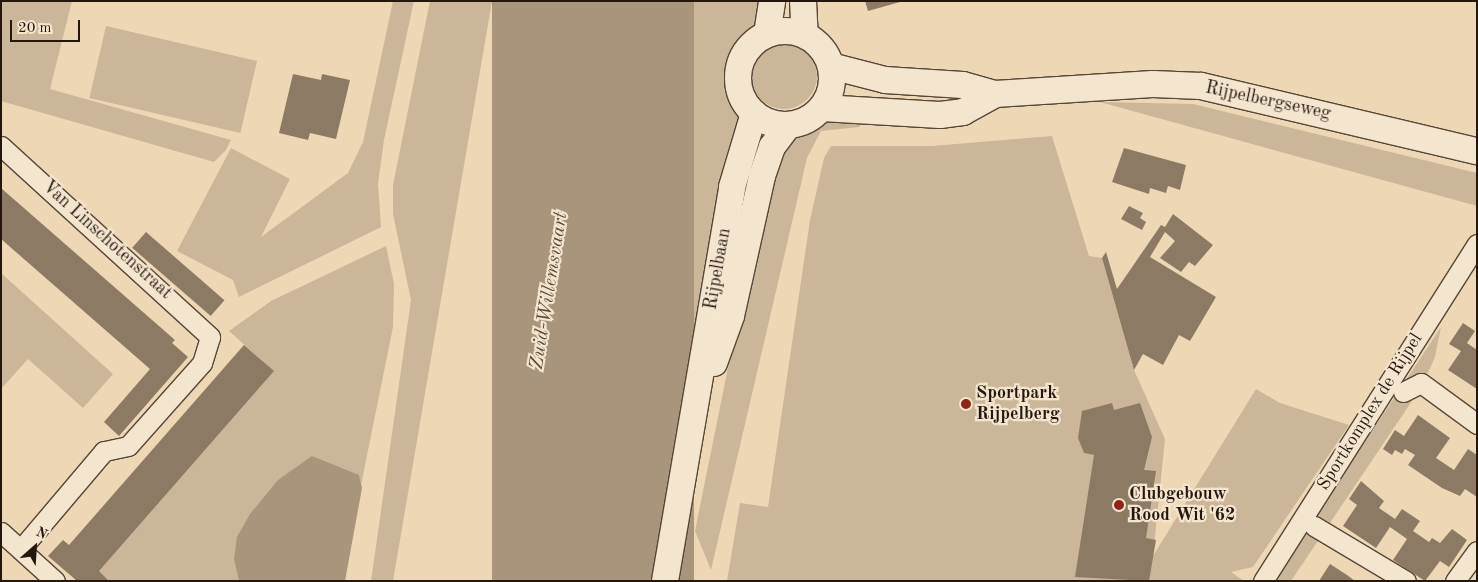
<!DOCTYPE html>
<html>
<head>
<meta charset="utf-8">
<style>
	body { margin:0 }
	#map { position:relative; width:1478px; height:582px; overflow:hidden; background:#eed7b5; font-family:"Old Standard TT",serif }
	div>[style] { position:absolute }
	.green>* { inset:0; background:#cbb699; transform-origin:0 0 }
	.round { border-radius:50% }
	.water>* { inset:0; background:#a9957c; transform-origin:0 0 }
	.building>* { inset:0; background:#8d7a65; transform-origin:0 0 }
	.roads { filter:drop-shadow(1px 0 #564638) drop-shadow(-1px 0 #564638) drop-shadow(0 1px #564638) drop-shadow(0 -1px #564638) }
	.street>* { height:19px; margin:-9.5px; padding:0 9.5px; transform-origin:9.5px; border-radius:9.5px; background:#f4e5cf }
	.secondary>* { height:26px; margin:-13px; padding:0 13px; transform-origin:13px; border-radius:13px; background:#f4e5cf }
	.secondary>.ring { margin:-13px; padding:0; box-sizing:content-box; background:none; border:26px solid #f4e5cf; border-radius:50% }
	.dots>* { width:14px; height:14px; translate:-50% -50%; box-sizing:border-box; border:2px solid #f4e5cf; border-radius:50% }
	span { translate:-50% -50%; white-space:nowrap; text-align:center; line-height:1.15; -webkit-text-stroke:4.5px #f4e5cf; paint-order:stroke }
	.street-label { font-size:18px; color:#23160e }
	.poi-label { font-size:18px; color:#23160e; font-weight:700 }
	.left { translate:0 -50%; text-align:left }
	.water-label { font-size:19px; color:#59493a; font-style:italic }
	.frame { position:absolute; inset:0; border:2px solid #23160e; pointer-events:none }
	.north { position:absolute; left:10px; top:522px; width:50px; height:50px; -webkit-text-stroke:4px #f4e5cf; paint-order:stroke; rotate:26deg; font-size:14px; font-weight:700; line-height:20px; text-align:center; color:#23160e }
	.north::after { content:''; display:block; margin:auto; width:18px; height:22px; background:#23160e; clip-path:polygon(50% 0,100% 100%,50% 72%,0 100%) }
	.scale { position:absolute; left:10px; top:20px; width:70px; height:22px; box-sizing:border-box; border:2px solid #23160e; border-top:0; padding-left:6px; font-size:15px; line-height:18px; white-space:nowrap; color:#23160e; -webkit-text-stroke:4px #f4e5cf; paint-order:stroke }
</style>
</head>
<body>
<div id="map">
	<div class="green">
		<i style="clip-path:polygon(1px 1px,72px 1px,50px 89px,231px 140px,226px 150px,214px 162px,1px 101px)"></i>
		<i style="clip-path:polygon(393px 1px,414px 1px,384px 140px,378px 184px,381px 227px,239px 297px,233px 280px,177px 251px,231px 148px,290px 179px,261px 237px,348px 173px,363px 142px)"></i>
		<i style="clip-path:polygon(430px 1px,492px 1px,393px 581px,371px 581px,411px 300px,393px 214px,393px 185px)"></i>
		<i style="clip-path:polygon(694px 1px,766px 1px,759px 26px,740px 40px,728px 69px,728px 86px,741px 118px,724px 173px,650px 581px,598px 581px)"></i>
		<i style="left:106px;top:26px;width:155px;height:74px;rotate:13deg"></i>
		<i class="round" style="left:751px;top:43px;width:66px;height:66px"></i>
		<i style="clip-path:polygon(1100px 102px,1193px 104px,1477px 173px,1477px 206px)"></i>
		<i style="clip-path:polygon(824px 116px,867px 116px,859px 127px,821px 131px,807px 158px,711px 570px,695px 531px,750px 259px,787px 133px,803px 130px)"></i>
		<i style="clip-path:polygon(1052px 136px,1089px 256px,1102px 258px,1134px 370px,1165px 439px,1153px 556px,1256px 389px,1280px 403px,1349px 425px,1253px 567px,1231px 572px,1244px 581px,727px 581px,740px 503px,768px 507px,810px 220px,824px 158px,831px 146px,932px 146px)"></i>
		<i style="clip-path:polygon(386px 246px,394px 284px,393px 327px,361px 485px,359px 475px,234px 560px,239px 581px,106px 581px,92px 568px,268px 366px,229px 331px,271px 301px)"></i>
		<i style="clip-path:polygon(1px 273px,113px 374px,83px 408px,28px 359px,1px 389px)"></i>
		<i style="clip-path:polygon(1441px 327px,1435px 357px,1422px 386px,1291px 581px,1273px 581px)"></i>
	</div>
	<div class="water">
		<i style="left:492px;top:1px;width:202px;height:588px"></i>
		<i style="clip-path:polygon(312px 456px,359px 475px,362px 488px,345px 581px,239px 581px,234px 560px,237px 537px,250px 514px,278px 480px)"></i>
	</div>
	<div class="building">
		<i style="clip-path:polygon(865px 1px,900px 1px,900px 2px,868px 11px)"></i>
		<i style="clip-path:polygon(293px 74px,321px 80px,322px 74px,350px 80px,336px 139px,310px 133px,308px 140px,279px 133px)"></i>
		<i style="clip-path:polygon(1124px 148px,1186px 165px,1180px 190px,1168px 186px,1166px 193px,1150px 188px,1149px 194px,1112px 182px)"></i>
		<i style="clip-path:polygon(1px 188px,175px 340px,172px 343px,188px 357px,119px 436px,104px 422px,150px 369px,1px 239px)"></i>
		<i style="clip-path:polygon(1129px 206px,1143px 213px,1140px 218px,1146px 222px,1142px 230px,1121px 219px)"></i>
		<i style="clip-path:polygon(1173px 214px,1213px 245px,1195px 266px,1189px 262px,1181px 272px,1160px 258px,1175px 241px,1165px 232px,1150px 257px,1216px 297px,1190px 341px,1179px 335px,1163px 365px,1143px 354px,1134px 370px,1102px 258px,1106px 252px,1117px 289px,1161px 225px,1165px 227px)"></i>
		<i style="left:146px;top:232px;width:104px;height:21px;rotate:41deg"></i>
		<i style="clip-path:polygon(1463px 323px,1475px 331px,1467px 343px,1477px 350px,1477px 389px,1448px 370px,1461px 351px,1449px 344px)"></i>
		<i style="clip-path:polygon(244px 345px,274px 371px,99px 571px,109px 581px,77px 581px,48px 556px,63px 540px,69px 545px)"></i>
		<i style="clip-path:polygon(1112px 403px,1114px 410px,1140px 403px,1152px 437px,1144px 470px,1156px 471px,1146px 538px,1156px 540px,1149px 581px,1075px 577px,1094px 455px,1084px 453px,1078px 438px,1082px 411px)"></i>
		<i style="clip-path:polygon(1418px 415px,1450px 438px,1436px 458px,1454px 470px,1468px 449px,1477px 455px,1477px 497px,1465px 489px,1460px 496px,1442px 488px,1408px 465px,1415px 455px,1405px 449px,1402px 454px,1395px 450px,1392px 455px,1383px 449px,1395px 430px,1404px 436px)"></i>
		<i style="clip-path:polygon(1361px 481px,1384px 501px,1379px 508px,1395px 519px,1402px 509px,1420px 521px,1413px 531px,1429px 542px,1432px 538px,1440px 543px,1452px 529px,1467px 540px,1449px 567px,1440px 561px,1425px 581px,1393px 560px,1407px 539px,1390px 527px,1376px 548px,1343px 526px,1357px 505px,1349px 499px)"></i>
		<i style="clip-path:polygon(1330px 564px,1347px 575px,1355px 581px,1319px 581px)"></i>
	</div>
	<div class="roads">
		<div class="street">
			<i style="left:1px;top:146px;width:283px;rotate:42.4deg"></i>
			<i style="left:210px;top:337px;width:27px;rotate:107deg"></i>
			<i style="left:202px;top:363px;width:111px;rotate:131.7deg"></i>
			<i style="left:128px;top:446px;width:25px;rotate:168deg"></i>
			<i style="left:104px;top:451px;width:128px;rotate:130.3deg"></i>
			<i style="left:1403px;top:392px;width:20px;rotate:-27deg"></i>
			<i style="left:1421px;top:383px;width:69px;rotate:36.2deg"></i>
			<i style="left:1314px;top:526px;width:107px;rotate:30.9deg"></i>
			<i style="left:1px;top:532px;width:73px;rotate:42.2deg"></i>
			<i style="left:1263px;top:581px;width:399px;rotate:-57.6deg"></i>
			<i style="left:1455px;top:581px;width:37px;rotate:-54deg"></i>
		</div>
		<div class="secondary">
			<i style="left:803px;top:1px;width:34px;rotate:87deg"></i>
			<i class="ring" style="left:738px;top:31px;width:68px;height:68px"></i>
			<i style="left:767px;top:34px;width:33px;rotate:-81deg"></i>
			<i style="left:831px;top:66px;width:56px;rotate:14.5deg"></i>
			<i style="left:885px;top:80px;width:78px;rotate:3.7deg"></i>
			<i style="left:963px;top:85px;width:33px;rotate:16deg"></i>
			<i style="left:995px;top:94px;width:158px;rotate:-3.6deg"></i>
			<i style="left:1153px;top:84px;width:48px;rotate:2.4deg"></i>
			<i style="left:1201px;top:86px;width:284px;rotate:13.3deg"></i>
			<i style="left:822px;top:108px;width:118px;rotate:3.4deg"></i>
			<i style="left:940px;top:115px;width:23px;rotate:-7deg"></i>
			<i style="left:963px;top:112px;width:37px;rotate:-29deg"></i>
			<i style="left:714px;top:363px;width:50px;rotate:-70.1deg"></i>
			<i style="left:731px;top:316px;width:143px;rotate:-77.5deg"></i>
			<i style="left:762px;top:176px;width:31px;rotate:-71deg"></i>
			<i style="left:772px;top:147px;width:25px;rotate:-53deg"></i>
			<i style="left:665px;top:581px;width:400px;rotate:-80.3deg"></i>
			<i style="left:732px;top:187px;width:77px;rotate:-73.4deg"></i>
		</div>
	</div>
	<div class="dots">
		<i style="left:966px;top:404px;background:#8f2418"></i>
		<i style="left:1119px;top:505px;background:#8f2418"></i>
	</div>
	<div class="street-label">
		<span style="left:1268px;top:101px;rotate:12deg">Rijpelbergseweg</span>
		<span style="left:107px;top:240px;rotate:42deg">Van Linschotenstraat</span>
		<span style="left:718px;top:269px;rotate:-80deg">Rijpelbaan</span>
		<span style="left:1370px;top:412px;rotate:-58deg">Sportkomplex de Rijpel</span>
	</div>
	<div class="poi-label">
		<span class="left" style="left:976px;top:404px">Sportpark<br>Rijpelberg</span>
		<span class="left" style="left:1129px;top:505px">Clubgebouw<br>Rood Wit '62</span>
	</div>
	<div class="water-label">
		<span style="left:550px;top:291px;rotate:-81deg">Zuid-Willemsvaart</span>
	</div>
	<div class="frame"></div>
	<div class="north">N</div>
	<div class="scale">20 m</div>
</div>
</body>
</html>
